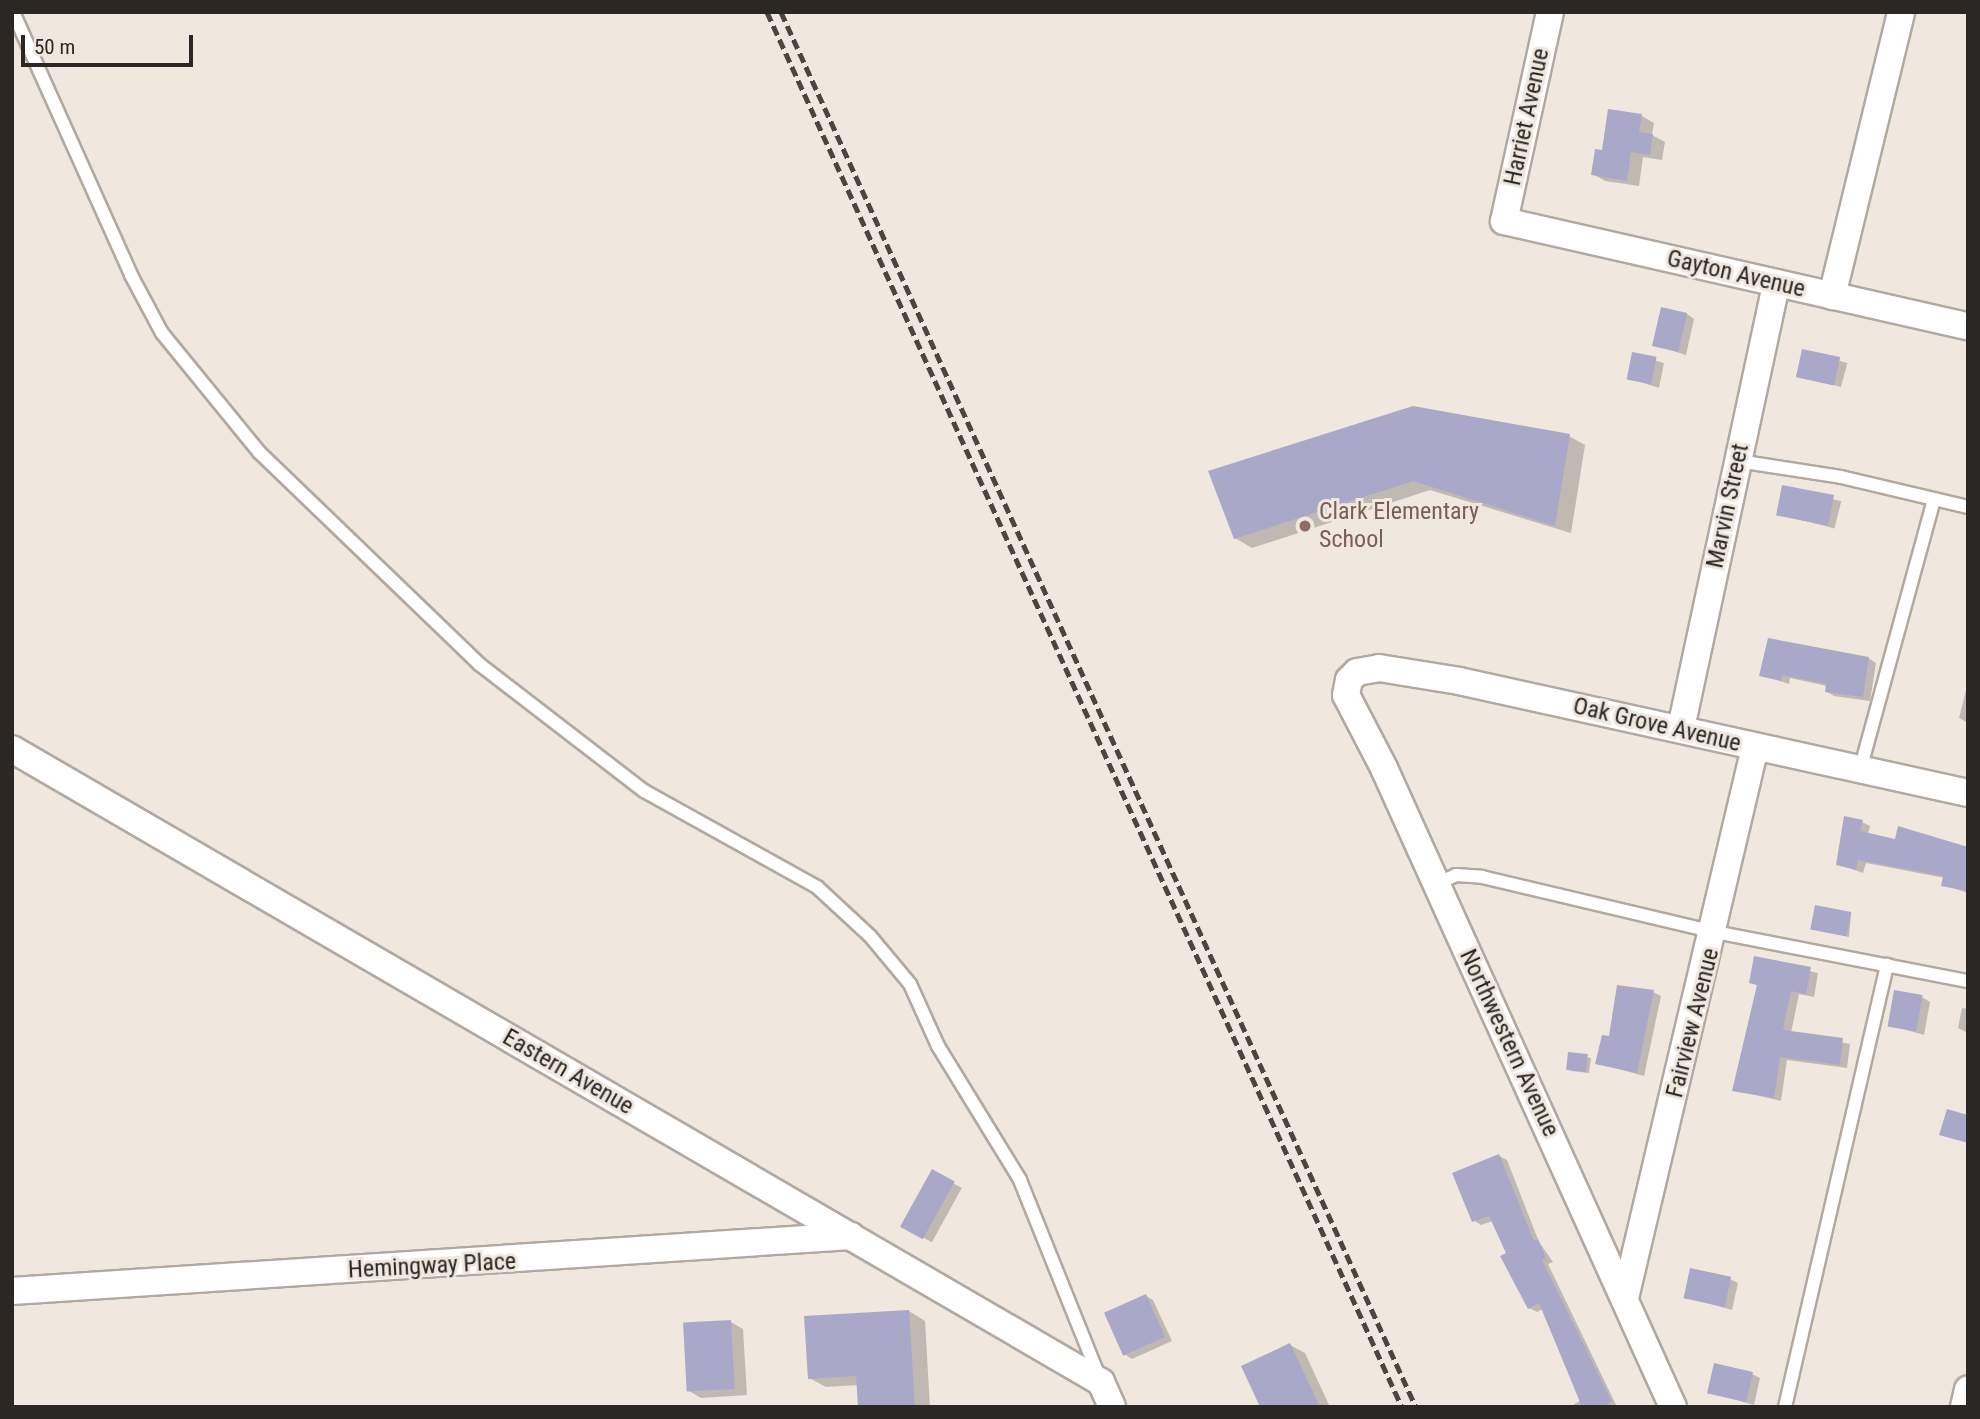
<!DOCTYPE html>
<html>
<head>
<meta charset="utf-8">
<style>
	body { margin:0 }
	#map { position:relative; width:1980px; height:1419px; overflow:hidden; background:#f0e8df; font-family:"Roboto Condensed",sans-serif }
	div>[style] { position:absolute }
	.shadow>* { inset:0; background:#0003; transform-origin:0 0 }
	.building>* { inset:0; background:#aaa8c8; transform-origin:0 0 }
	.roads { filter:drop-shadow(2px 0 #b1a9a1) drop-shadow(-2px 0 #b1a9a1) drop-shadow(0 2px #b1a9a1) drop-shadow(0 -2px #b1a9a1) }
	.service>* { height:12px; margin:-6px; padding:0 6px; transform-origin:6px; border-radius:6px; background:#fff }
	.minor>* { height:26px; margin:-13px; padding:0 13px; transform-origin:13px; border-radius:13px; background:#fff }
	.rail>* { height:5px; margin-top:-2.5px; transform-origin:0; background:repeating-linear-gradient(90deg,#494642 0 10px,transparent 0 15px) }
	.dots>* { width:19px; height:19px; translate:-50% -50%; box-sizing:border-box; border:4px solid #f0e8df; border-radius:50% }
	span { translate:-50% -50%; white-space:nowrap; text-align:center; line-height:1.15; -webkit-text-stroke:6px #f0e8df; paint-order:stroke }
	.street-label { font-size:24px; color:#2a2724 }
	.education-label { font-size:24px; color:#785e54 }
	.left { translate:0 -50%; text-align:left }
	.frame { position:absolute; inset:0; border:14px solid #2a2724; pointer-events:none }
	.scale { position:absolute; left:21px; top:35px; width:172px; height:32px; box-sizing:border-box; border:4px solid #2a2724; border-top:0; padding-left:9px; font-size:21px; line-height:24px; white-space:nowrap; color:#2a2724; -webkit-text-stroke:5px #f0e8df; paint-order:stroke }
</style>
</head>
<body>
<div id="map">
	<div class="shadow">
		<i style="clip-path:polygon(1642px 116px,1654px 123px,1652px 135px,1665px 142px,1662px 160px,1643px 157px,1639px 186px,1605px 181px,1593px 174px,1603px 152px)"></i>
		<i style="clip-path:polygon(1687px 314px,1694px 319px,1686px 355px,1654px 345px)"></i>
		<i style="left:1803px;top:351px;width:46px;height:25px;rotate:15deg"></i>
		<i style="clip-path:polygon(1633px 354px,1664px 363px,1659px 388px,1628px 378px)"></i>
		<i style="clip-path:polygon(1569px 436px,1585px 445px,1571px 533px,1430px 490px,1252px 548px,1235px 538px,1211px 472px)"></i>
		<i style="left:1784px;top:487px;width:59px;height:28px;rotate:14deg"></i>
		<i style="clip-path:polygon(1868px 658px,1876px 663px,1870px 701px,1834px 696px,1826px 691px,1827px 686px,1790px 678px,1789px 684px,1761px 675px)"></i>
		<i style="clip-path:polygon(1968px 682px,1968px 723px,1959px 718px)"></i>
		<i style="clip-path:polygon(1862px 822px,1870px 826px,1868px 834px,1896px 841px,1899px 828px,1968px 849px,1968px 893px,1943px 885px,1945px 878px,1866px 863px,1863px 873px,1838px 864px)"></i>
		<i style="clip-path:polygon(1851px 914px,1849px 937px,1812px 928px)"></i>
		<i style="clip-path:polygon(1756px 958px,1818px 973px,1814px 997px,1799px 994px,1791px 1033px,1850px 1044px,1847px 1068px,1787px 1060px,1781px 1101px,1734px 1090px,1758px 986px,1751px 982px)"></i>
		<i style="clip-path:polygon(1653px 992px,1661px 996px,1644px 1076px,1597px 1063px,1610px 1039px)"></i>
		<i style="clip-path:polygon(1922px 997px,1930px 1002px,1924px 1035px,1889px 1025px)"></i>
		<i style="clip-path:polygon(1962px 1008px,1968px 1009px,1968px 1033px,1958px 1028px)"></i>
		<i style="clip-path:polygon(1569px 1054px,1591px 1058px,1589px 1073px,1571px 1071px)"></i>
		<i style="clip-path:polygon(1499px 1156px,1507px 1160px,1539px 1242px,1553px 1262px,1548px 1264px,1617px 1407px,1570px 1407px,1581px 1400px,1543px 1309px,1537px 1312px,1529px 1308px,1493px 1221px,1481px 1225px,1473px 1220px)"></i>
		<i style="left:933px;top:1172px;width:33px;height:62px;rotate:29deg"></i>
		<i style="clip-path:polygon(1730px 1279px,1738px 1283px,1732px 1310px,1685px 1297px)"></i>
		<i style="clip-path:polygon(1146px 1296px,1153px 1300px,1172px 1341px,1132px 1359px,1124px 1354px)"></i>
		<i style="clip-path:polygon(909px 1311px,925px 1321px,930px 1407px,860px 1407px,858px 1385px,826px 1387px,809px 1378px)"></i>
		<i style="clip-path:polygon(731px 1322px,743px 1329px,747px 1395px,701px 1398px,689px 1391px)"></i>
		<i style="clip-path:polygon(1290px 1345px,1305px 1353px,1330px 1407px,1262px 1407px)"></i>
		<i style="clip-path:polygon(1752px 1374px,1760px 1378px,1754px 1405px,1709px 1392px)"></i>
	</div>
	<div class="building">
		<i style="clip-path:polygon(1608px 109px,1642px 114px,1639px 132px,1653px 134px,1650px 155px,1631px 152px,1627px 181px,1591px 175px,1595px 149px,1602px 150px)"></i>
		<i style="left:1661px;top:307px;width:27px;height:40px;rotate:13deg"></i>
		<i style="left:1802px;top:349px;width:39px;height:29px;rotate:12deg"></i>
		<i style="left:1632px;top:352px;width:25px;height:28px;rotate:11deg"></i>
		<i style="clip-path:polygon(1413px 406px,1570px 434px,1555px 526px,1413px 481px,1234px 539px,1208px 471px)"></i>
		<i style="left:1782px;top:485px;width:53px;height:31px;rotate:11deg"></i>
		<i style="clip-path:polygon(1768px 638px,1869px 657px,1863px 697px,1825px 692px,1826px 684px,1782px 675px,1781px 681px,1759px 676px)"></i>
		<i style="clip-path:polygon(1844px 816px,1863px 820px,1860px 831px,1895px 839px,1898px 826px,1968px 847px,1968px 891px,1941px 886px,1943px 876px,1858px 860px,1856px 870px,1836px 865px)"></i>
		<i style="left:1815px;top:905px;width:37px;height:25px;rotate:11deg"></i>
		<i style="clip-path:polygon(1754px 956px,1811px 967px,1806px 994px,1791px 991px,1783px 1030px,1843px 1038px,1840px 1065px,1780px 1057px,1774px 1098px,1732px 1091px,1757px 985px,1749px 983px)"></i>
		<i style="clip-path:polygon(1617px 985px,1654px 990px,1637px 1073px,1595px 1064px,1602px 1035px,1609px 1036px)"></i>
		<i style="left:1894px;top:990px;width:29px;height:37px;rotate:10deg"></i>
		<i style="left:1568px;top:1052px;width:20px;height:18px;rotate:6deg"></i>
		<i style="clip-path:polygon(1947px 1109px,1968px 1115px,1968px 1143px,1939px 1135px)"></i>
		<i style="clip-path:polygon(1499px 1154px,1534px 1241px,1538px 1239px,1546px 1258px,1542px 1260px,1612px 1402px,1602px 1407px,1582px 1407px,1539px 1303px,1528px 1309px,1500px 1256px,1506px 1253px,1489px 1216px,1472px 1222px,1452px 1173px)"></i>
		<i style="left:932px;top:1169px;width:26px;height:66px;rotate:29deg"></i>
		<i style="left:1690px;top:1268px;width:42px;height:31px;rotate:12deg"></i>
		<i style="left:1146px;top:1294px;width:47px;height:46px;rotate:66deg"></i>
		<i style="clip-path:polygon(909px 1310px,915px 1407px,858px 1407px,856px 1376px,808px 1379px,804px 1316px)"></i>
		<i style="left:731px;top:1320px;width:69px;height:48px;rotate:87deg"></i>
		<i style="clip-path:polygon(1290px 1343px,1320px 1407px,1260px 1407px,1241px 1366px)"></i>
		<i style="left:1714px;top:1363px;width:40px;height:31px;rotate:13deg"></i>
	</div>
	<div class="roads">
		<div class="service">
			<i style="left:13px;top:12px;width:288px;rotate:65.8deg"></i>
			<i style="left:131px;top:275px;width:66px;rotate:61.9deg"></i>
			<i style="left:162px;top:333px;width:154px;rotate:50.8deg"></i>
			<i style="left:259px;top:452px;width:306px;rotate:43.9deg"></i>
			<i style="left:479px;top:664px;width:208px;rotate:37.6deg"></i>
			<i style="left:644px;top:791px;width:198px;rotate:29deg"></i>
			<i style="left:817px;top:887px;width:72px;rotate:42.8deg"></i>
			<i style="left:870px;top:936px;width:62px;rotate:50.2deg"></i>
			<i style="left:910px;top:984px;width:68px;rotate:65.7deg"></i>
			<i style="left:938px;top:1046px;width:157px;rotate:58.5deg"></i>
			<i style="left:1020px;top:1180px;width:212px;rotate:68.1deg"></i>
			<i style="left:1738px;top:461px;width:104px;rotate:8.8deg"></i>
			<i style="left:1841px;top:477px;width:130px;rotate:13.3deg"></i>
			<i style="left:1860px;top:770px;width:280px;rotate:-74.7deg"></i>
			<i style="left:1436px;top:884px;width:22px;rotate:-24deg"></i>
			<i style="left:1456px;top:875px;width:26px;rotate:4deg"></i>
			<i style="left:1482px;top:877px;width:239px;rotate:13.3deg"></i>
			<i style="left:1715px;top:932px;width:258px;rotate:11deg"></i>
			<i style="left:1785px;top:1407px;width:454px;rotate:-77deg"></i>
		</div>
		<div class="minor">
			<i style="left:1550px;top:12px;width:214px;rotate:102.4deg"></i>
			<i style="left:1504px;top:221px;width:476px;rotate:12.8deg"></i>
			<i style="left:1832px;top:296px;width:292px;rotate:-76.3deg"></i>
			<i style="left:1681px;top:728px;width:455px;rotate:-77.9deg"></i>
			<i style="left:12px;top:749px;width:1260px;rotate:30.17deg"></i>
			<i style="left:1101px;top:1382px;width:27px;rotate:66deg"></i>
			<i style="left:12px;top:1291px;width:841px;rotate:-3.75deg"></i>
			<i style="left:1625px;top:1298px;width:566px;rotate:-76.72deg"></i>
			<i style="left:1673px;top:1407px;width:701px;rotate:-114.34deg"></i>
			<i style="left:1384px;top:768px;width:82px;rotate:-117.5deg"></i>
			<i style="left:1346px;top:695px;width:15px;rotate:-79deg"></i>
			<i style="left:1349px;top:680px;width:11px;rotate:-45deg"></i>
			<i style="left:1357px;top:672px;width:22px;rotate:-10deg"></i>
			<i style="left:1379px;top:668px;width:81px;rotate:9.2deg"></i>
			<i style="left:1459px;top:681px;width:521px;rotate:12.41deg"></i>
			<i style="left:1964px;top:1407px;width:18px;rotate:-77deg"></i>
		</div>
	</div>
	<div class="rail">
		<i style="left:767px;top:12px;width:1533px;rotate:65.53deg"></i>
		<i style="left:781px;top:12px;width:1533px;rotate:65.53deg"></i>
	</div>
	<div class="dots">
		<i style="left:1305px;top:526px;background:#8d6e63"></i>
	</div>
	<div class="street-label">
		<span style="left:1527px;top:117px;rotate:-78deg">Harriet Avenue</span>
		<span style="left:1736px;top:274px;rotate:13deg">Gayton Avenue</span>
		<span style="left:1728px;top:506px;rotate:-78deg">Marvin Street</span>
		<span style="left:1657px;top:725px;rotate:13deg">Oak Grove Avenue</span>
		<span style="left:1693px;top:1023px;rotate:-76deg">Fairview Avenue</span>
		<span style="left:1509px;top:1043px;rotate:65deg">Northwestern Avenue</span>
		<span style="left:568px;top:1072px;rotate:30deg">Eastern Avenue</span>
		<span style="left:432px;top:1266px;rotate:-3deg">Hemingway Place</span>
	</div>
	<div class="education-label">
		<span class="left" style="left:1319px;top:526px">Clark Elementary<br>School</span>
	</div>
	<div class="frame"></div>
	<div class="scale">50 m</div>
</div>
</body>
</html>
